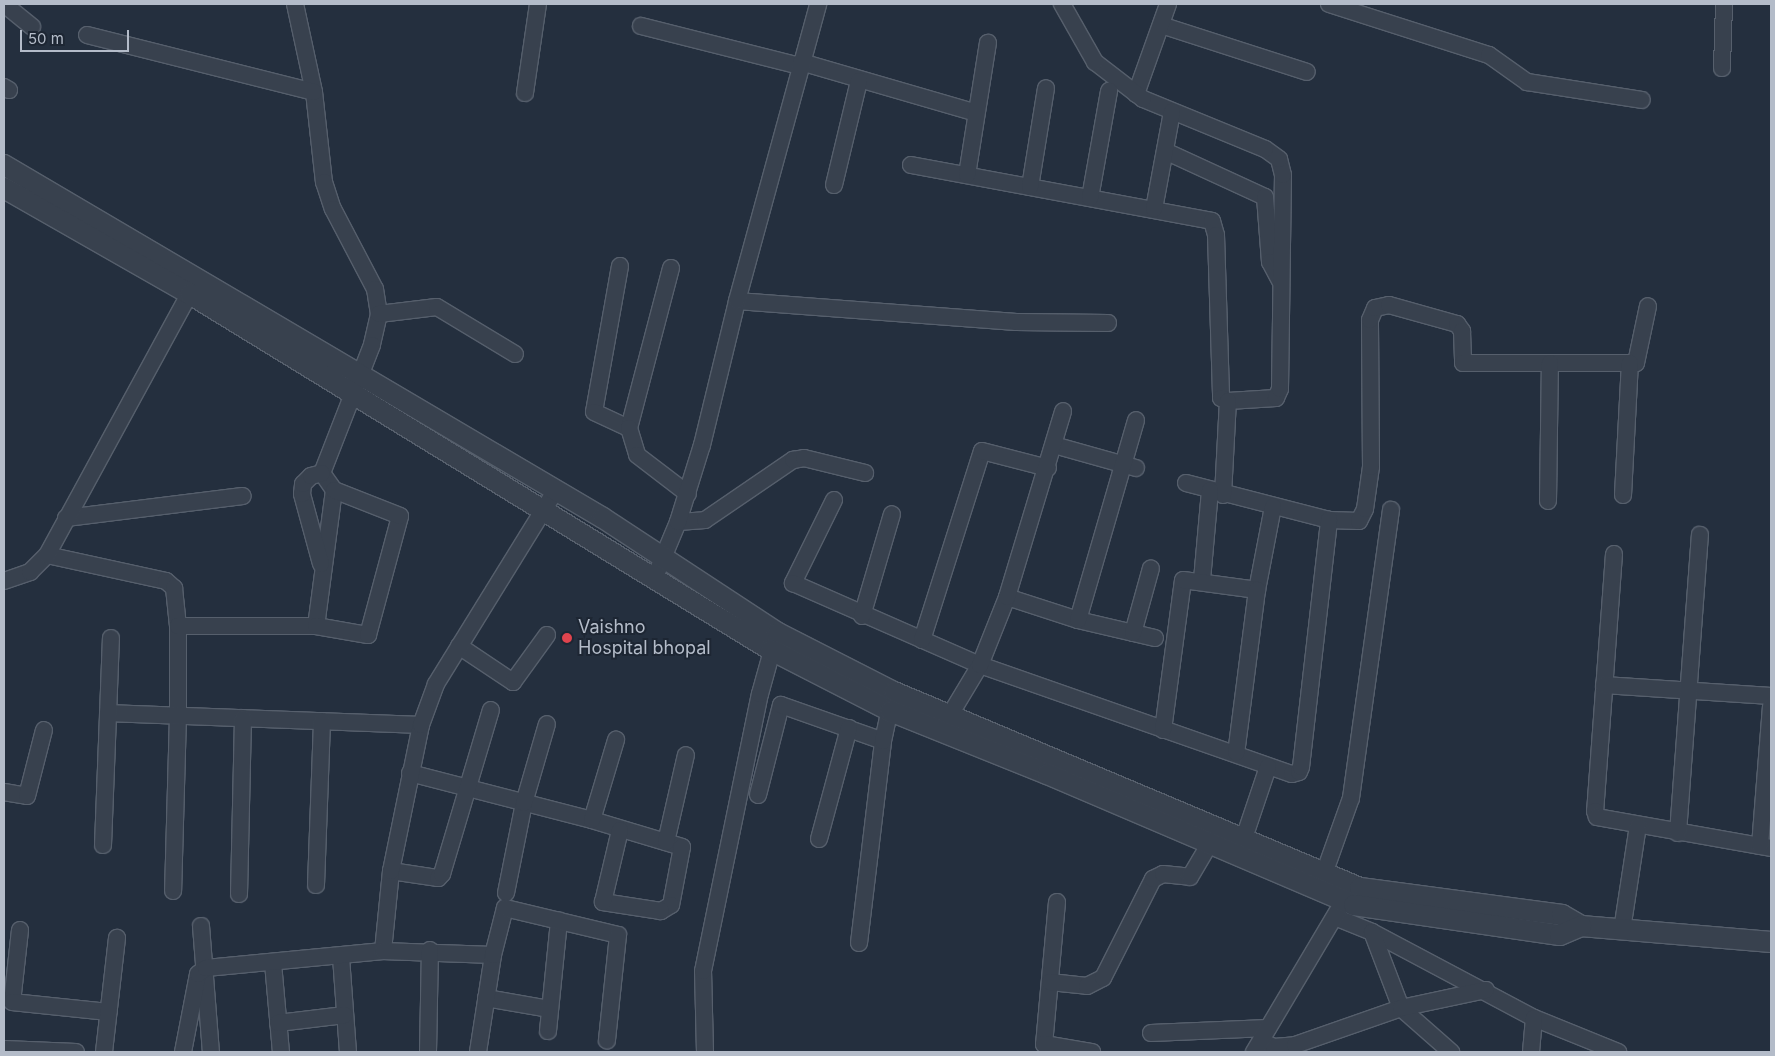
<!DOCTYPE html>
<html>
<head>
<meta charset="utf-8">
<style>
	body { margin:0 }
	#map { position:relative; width:1775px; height:1056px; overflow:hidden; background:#242f3e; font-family:Inter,sans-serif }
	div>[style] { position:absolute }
	.roads { filter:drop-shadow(1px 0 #565f6c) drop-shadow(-1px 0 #565f6c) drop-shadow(0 1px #565f6c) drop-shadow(0 -1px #565f6c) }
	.minor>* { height:16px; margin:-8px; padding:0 8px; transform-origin:8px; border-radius:8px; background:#38414e }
	.tertiary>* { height:20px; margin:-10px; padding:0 10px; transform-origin:10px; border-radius:10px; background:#38414e }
	.dots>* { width:14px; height:14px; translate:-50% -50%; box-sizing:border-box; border:2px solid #1d2633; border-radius:50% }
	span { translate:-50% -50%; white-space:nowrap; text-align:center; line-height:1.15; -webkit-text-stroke:4px #1d2633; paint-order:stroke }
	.poi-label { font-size:18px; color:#b4bcc9 }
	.left { translate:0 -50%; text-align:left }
	.frame { position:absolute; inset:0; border:5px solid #b4bcc9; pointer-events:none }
	.scale { position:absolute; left:20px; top:30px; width:109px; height:22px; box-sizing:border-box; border:2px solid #b4bcc9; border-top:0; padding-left:6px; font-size:15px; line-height:18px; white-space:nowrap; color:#b4bcc9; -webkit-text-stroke:4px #1d2633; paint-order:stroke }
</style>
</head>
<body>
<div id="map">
	<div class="roads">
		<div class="minor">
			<i style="left:4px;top:4px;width:36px;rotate:39deg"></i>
			<i style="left:295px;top:4px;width:90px;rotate:77.8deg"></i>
			<i style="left:314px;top:92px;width:91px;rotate:83.7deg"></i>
			<i style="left:324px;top:182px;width:28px;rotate:72deg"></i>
			<i style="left:333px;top:209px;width:90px;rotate:62.3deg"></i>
			<i style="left:375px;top:289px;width:25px;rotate:81deg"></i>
			<i style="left:379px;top:314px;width:32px;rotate:103deg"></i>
			<i style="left:372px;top:345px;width:137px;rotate:111.3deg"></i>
			<i style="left:322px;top:473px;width:21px;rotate:55deg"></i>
			<i style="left:334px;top:490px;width:137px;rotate:97.5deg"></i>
			<i style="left:1329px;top:4px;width:168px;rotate:17.7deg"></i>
			<i style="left:1489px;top:55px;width:47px;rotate:35.4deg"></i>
			<i style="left:1527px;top:82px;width:116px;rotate:8.9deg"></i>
			<i style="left:1161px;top:25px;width:153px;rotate:17.8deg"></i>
			<i style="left:641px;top:26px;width:164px;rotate:14.1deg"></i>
			<i style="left:87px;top:35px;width:234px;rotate:14.1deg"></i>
			<i style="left:801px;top:62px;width:182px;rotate:16.2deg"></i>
			<i style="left:1722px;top:68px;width:64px;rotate:-88.2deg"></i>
			<i style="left:4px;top:87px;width:6px;rotate:31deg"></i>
			<i style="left:525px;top:93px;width:90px;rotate:-81.7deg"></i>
			<i style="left:1136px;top:94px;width:96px;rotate:-70.4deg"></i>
			<i style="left:1165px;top:151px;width:110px;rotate:24.7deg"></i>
			<i style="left:1265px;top:197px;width:65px;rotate:85.6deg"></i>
			<i style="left:1270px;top:262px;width:21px;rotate:62deg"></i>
			<i style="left:911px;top:165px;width:306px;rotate:10.5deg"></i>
			<i style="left:1212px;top:221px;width:15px;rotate:74deg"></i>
			<i style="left:1216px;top:235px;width:163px;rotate:88.2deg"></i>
			<i style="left:1221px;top:398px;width:8px;rotate:23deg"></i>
			<i style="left:1228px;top:401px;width:48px;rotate:-3.6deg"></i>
			<i style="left:1276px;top:398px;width:10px;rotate:-66deg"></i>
			<i style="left:1280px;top:389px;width:214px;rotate:-89.2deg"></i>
			<i style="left:1283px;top:175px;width:16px;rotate:-104deg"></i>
			<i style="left:1279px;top:159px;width:17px;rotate:-144deg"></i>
			<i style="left:1265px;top:149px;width:132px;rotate:-157.7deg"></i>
			<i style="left:1143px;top:99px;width:61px;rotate:-142.4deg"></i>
			<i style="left:1095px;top:62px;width:67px;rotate:-119.6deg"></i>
			<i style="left:967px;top:175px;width:134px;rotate:-81deg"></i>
			<i style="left:834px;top:185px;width:107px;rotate:-76.5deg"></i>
			<i style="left:1030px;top:187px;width:100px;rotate:-80.8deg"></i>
			<i style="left:1090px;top:198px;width:109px;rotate:-79.9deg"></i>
			<i style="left:1154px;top:209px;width:99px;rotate:-79.5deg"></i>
			<i style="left:620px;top:266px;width:148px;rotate:100.1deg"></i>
			<i style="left:594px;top:412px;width:38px;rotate:25deg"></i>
			<i style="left:671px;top:268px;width:165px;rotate:104.7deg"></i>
			<i style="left:629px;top:428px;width:28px;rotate:73deg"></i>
			<i style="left:637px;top:455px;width:64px;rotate:37.4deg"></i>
			<i style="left:737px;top:301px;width:280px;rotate:4.3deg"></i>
			<i style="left:1016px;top:322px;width:92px;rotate:0.6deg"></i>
			<i style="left:379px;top:314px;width:58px;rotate:-6.9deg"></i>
			<i style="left:437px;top:307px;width:91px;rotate:31.1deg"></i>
			<i style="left:1054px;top:445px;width:85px;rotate:15.7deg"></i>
			<i style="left:1186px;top:483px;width:148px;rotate:14.5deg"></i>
			<i style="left:1329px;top:520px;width:30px;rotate:2deg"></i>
			<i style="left:1359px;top:521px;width:13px;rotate:-63deg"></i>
			<i style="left:1365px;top:509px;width:42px;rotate:-81.9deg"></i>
			<i style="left:1371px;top:467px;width:147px;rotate:-90.4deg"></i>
			<i style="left:1370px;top:320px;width:13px;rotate:-67deg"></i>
			<i style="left:1375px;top:308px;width:14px;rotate:-12deg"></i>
			<i style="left:1389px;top:305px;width:71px;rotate:15.6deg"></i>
			<i style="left:1457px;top:324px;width:9px;rotate:54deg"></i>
			<i style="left:1462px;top:331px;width:32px;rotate:88deg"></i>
			<i style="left:1463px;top:363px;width:173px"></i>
			<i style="left:1636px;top:363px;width:58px;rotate:-78.1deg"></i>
			<i style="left:1223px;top:495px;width:94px;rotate:-87deg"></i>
			<i style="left:1623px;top:495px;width:132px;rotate:-87deg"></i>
			<i style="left:834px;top:500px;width:93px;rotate:116.3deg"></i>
			<i style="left:793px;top:583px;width:204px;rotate:23.7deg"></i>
			<i style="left:980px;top:665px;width:330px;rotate:19.3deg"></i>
			<i style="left:1292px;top:774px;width:7px;rotate:-16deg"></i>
			<i style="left:1299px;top:772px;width:5px;rotate:-68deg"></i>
			<i style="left:1301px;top:767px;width:249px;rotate:-83.5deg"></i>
			<i style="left:1548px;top:501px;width:138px;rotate:-89.2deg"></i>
			<i style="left:66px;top:518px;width:178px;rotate:-7.1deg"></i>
			<i style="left:678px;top:522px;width:27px;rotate:-4deg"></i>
			<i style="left:705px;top:520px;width:107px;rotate:-34.3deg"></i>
			<i style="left:793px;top:460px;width:11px;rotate:-10deg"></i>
			<i style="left:804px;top:458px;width:63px;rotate:13.8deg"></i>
			<i style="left:1614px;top:554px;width:258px;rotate:94.2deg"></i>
			<i style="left:1595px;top:811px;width:6px;rotate:72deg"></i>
			<i style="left:1597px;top:817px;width:177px;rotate:10.1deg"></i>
			<i style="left:47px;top:555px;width:122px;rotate:12.3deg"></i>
			<i style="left:166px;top:581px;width:11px;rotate:41deg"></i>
			<i style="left:174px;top:588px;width:38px;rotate:84deg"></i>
			<i style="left:178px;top:626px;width:89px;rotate:90deg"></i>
			<i style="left:178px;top:715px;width:176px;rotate:91.6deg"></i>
			<i style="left:321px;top:564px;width:73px;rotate:-105.2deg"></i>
			<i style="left:302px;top:494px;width:10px;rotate:-84deg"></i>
			<i style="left:303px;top:484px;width:11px;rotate:-45deg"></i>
			<i style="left:311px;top:476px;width:11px;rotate:-15deg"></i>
			<i style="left:655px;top:577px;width:60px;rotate:-67.3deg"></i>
			<i style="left:678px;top:522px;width:81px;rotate:-72.7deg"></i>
			<i style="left:702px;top:445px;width:148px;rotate:-76.3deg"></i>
			<i style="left:737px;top:301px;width:308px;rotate:-74.7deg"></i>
			<i style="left:1202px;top:580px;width:90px;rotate:-84.9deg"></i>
			<i style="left:4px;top:581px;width:28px;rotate:-19deg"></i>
			<i style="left:30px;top:572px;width:24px;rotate:-45deg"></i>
			<i style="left:47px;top:555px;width:309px;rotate:-61.4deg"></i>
			<i style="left:1257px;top:590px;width:85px;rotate:-79.1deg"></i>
			<i style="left:1007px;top:597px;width:75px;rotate:17.9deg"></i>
			<i style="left:1078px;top:620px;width:79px;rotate:13.2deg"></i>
			<i style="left:862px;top:616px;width:106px;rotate:-73.6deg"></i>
			<i style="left:1078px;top:620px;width:208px;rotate:-73.8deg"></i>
			<i style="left:178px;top:626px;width:138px"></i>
			<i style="left:316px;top:626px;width:53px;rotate:9.8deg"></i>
			<i style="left:368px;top:635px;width:123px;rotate:-74.9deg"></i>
			<i style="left:400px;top:516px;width:71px;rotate:-158.5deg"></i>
			<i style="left:1133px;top:633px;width:67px;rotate:-74.5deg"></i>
			<i style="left:922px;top:640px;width:198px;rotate:-72.4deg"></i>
			<i style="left:982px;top:451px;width:68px;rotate:14.4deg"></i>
			<i style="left:459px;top:646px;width:65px;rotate:33.7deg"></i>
			<i style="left:513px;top:682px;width:58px;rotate:-54.1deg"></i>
			<i style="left:1604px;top:685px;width:167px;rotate:3.8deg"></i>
			<i style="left:108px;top:713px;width:313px;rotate:2.2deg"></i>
			<i style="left:944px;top:725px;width:70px;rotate:-59deg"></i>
			<i style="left:980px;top:665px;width:73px;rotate:-68.3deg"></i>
			<i style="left:1007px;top:597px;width:194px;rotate:-73.2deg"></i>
			<i style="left:1163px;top:730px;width:151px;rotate:-82.4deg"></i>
			<i style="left:1183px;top:580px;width:75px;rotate:7.7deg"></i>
			<i style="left:1257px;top:590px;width:164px;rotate:97.3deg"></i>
			<i style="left:410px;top:773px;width:188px;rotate:14.5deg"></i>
			<i style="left:592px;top:820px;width:94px;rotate:16.7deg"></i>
			<i style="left:682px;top:847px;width:59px;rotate:100.7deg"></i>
			<i style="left:671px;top:905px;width:12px;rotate:149deg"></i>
			<i style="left:661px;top:911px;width:59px;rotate:-171.2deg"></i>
			<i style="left:603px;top:902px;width:74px;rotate:-76.7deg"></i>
			<i style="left:4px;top:792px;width:23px;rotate:10deg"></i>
			<i style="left:27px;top:796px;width:68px;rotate:-75.6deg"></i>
			<i style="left:758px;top:795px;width:93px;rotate:-75.7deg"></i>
			<i style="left:781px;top:705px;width:108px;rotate:19.4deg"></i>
			<i style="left:592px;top:820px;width:84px;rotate:-73.3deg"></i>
			<i style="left:1678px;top:833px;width:299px;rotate:-85.8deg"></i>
			<i style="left:819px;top:839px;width:115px;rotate:-74.9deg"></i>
			<i style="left:666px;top:842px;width:89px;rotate:-77.1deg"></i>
			<i style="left:103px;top:845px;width:207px;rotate:-87.8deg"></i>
			<i style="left:1760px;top:846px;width:140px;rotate:-85.5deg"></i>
			<i style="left:1240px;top:850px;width:88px;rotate:-71.4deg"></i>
			<i style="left:391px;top:871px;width:48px;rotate:8.5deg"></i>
			<i style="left:438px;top:878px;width:6px;rotate:-45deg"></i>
			<i style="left:442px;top:874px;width:171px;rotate:-73.4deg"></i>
			<i style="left:316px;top:885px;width:164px;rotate:-87.9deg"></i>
			<i style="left:1320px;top:885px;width:92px;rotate:-70.4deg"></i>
			<i style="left:1351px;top:798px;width:291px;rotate:-82.1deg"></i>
			<i style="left:506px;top:893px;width:92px;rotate:-78.7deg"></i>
			<i style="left:524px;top:803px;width:82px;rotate:-73.8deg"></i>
			<i style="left:239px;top:894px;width:176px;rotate:-88.7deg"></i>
			<i style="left:1057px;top:902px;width:143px;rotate:95.2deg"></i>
			<i style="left:1044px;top:1044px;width:49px;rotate:9.5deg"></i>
			<i style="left:1335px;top:917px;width:40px;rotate:22deg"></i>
			<i style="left:1372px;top:932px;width:183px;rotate:28deg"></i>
			<i style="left:1534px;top:1018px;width:91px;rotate:22deg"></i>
			<i style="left:201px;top:926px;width:126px;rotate:85.5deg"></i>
			<i style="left:20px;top:930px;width:72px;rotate:96.3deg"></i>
			<i style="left:12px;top:1002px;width:97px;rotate:5.9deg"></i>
			<i style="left:1622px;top:930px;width:105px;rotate:-81.3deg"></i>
			<i style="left:1372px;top:932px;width:81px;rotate:69.1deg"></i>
			<i style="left:1401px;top:1008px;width:67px;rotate:41.3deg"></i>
			<i style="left:859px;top:943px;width:203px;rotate:-83.2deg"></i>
			<i style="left:883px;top:741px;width:43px;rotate:-77.9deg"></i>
			<i style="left:383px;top:951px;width:80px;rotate:-84.3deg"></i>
			<i style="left:391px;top:871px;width:149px;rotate:-78.4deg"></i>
			<i style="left:421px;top:725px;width:44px;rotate:-69.9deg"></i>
			<i style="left:436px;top:684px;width:228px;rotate:-58.3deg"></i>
			<i style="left:341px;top:957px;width:95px;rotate:85.8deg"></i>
			<i style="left:273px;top:963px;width:89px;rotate:84.9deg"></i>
			<i style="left:1050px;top:982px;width:37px;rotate:6deg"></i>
			<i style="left:1087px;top:986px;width:18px;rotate:-27deg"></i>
			<i style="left:1103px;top:978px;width:111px;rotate:-63.2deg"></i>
			<i style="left:1153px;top:879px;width:11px;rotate:-27deg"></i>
			<i style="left:1163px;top:874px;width:27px;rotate:6deg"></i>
			<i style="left:1190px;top:877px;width:51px;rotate:-59.4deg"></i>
			<i style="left:486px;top:998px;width:65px;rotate:9.8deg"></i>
			<i style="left:278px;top:1023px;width:67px;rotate:-6.8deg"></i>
			<i style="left:548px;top:1031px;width:111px;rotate:-84.3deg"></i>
			<i style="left:1151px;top:1033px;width:117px;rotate:-2.4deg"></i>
			<i style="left:1261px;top:1041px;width:14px;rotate:25deg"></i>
			<i style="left:1274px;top:1047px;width:21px;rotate:-5deg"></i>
			<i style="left:1295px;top:1045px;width:112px;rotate:-19.2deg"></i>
			<i style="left:1401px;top:1008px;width:87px;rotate:-12deg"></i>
			<i style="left:4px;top:1049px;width:72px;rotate:2.4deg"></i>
			<i style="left:104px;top:1052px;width:115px;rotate:-83.5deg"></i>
			<i style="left:183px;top:1052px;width:79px;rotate:-79.1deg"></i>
			<i style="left:198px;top:974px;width:10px;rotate:-37deg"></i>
			<i style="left:206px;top:968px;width:178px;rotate:-5.5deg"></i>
			<i style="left:383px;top:951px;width:110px;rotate:2.1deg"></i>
			<i style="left:428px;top:1052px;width:102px;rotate:-88.9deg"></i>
			<i style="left:478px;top:1052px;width:98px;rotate:-81.2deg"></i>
			<i style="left:493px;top:955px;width:49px;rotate:-75.7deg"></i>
			<i style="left:505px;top:908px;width:116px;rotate:13.4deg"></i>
			<i style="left:618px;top:935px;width:106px;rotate:96deg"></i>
			<i style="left:705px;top:1052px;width:81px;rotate:-91.4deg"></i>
			<i style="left:703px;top:971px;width:283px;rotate:-78.4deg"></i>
			<i style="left:760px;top:694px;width:56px;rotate:-74.5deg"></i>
			<i style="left:1254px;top:1052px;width:169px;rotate:-59.3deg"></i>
			<i style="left:1531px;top:1052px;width:34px;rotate:-85deg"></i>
		</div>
		<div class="tertiary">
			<i style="left:4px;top:165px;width:695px;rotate:30.51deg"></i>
			<i style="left:603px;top:518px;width:209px;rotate:33.3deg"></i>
			<i style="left:778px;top:633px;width:130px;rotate:27deg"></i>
			<i style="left:894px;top:692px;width:506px;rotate:22.81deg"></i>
			<i style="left:1360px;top:888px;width:204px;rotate:7.6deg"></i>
			<i style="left:1562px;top:915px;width:22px;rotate:30deg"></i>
			<i style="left:1581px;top:926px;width:191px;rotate:4.8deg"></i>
			<i style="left:4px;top:188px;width:214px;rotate:29.7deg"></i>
			<i style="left:190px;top:294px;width:681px;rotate:31.5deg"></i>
			<i style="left:771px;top:650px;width:134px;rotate:27.1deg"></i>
			<i style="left:890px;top:711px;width:169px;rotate:21.9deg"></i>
			<i style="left:1047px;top:774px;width:334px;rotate:23.1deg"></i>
			<i style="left:1354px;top:905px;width:208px;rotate:8.3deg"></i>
			<i style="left:1560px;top:935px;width:23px;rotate:-23deg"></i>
		</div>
	</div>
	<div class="dots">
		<i style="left:567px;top:638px;background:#e0444e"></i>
	</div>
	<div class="poi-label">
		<span class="left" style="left:578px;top:638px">Vaishno<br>Hospital bhopal</span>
	</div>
	<div class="frame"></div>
	<div class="scale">50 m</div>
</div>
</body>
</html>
